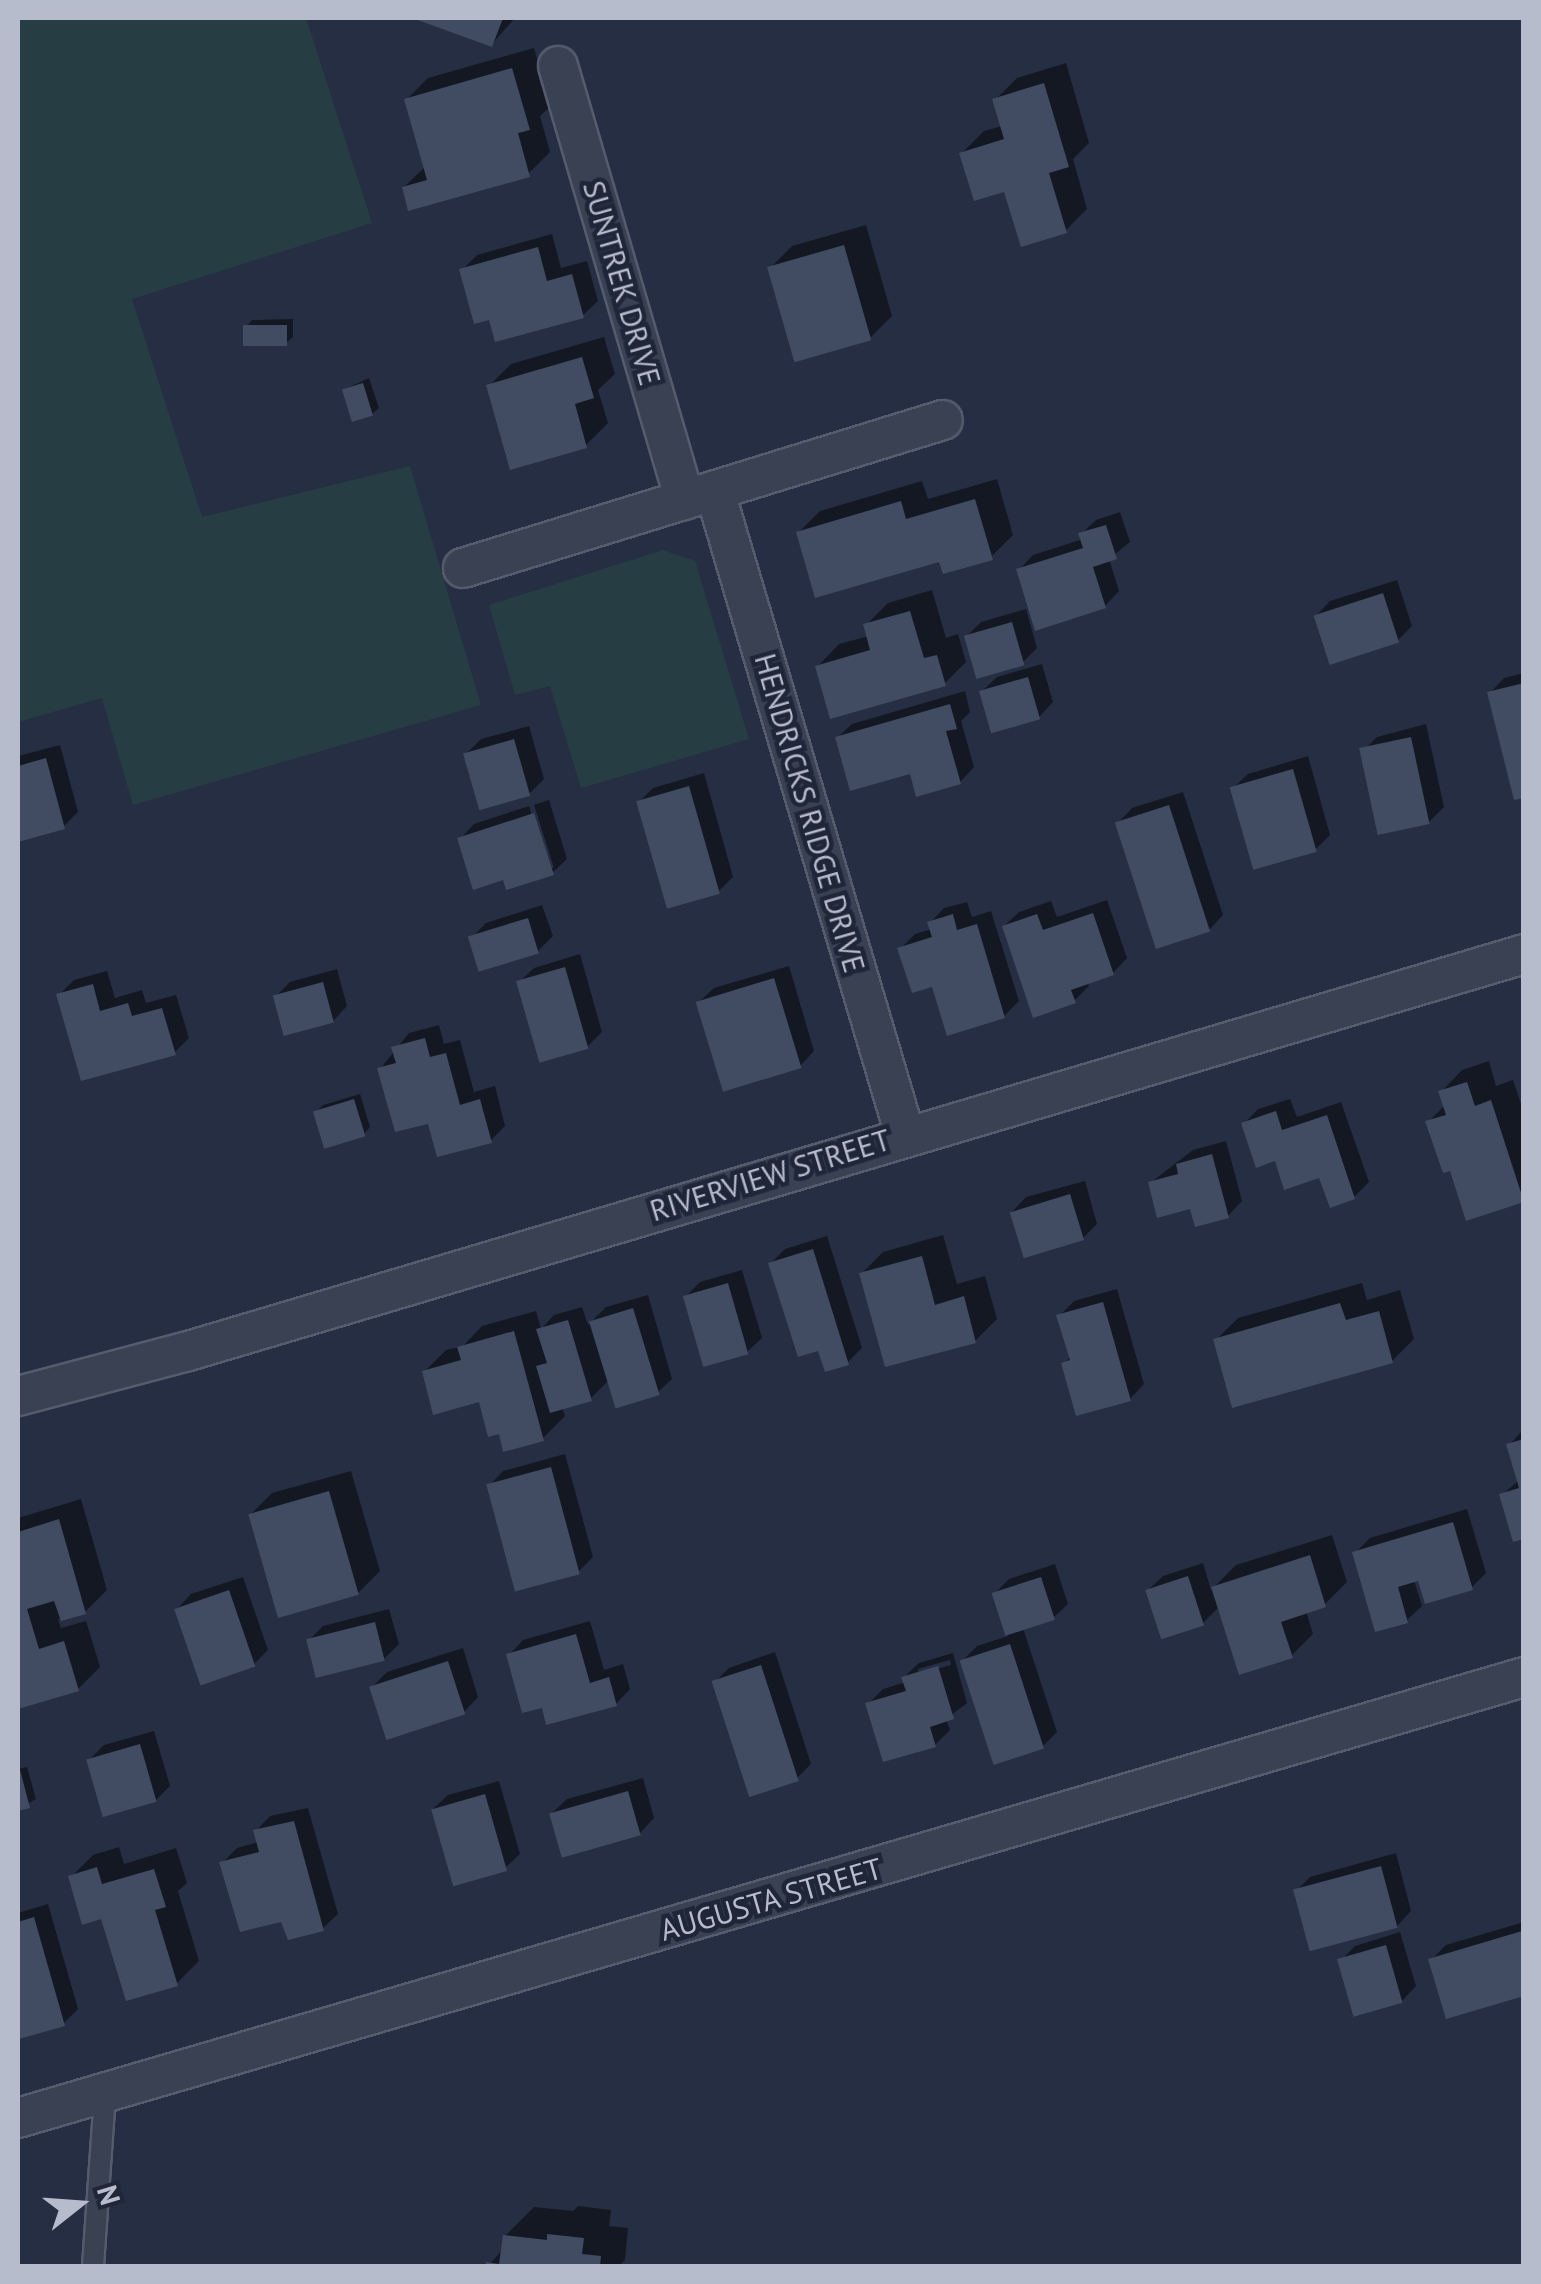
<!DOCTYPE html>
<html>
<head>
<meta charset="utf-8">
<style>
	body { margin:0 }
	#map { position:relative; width:1541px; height:2284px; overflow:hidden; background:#252e43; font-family:"PT Sans",sans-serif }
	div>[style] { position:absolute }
	.green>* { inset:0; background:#273d44 }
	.shadow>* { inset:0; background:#0007 }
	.building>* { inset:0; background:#414c63; transform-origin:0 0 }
	.roads { filter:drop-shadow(2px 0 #555c6d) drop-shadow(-2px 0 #555c6d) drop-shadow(0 2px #555c6d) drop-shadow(0 -2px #555c6d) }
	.lane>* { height:20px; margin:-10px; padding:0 10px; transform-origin:10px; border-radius:10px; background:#394153 }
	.street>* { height:38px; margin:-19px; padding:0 19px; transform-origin:19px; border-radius:19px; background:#394153 }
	span { translate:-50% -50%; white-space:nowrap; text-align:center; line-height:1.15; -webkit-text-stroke:9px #1e2638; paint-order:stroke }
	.street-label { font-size:30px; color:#b7bccd }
	.frame { position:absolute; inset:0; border:20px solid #b7bccd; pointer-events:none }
	.north { position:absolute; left:30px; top:2154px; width:100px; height:100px; -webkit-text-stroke:8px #1e2638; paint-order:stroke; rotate:73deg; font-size:28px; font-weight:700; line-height:40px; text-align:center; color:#b7bccd }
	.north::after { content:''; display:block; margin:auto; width:35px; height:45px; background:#b7bccd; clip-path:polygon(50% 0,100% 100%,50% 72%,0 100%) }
</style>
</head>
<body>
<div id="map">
	<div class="green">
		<i style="clip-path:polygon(18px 18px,306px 18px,372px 223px,132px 299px,202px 517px,410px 466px,481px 705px,133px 805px,102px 698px,18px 722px)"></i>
		<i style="clip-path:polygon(663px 550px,695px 561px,749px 739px,581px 788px,550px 686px,515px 695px,489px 605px)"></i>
	</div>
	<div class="shadow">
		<i style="clip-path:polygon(418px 18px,515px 18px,492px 44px)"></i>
		<i style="clip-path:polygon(534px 48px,551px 106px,540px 116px,550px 152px,528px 174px,404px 187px,426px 166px,406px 100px,428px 78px)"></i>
		<i style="clip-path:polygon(1066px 63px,1089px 143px,1073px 159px,1087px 209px,1065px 231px,962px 153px,984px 131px,1002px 126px,995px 100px,1017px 78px)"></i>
		<i style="clip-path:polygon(866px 225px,892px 316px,870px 338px,770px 268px,792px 246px)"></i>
		<i style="clip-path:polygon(552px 234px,561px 268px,587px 261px,598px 301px,583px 315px,462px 270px,477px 255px)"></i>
		<i style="clip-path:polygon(293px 319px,293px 337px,286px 343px,246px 327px,252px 320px)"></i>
		<i style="clip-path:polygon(604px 337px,615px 374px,598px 390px,608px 423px,586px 445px,489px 386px,511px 364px)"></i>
		<i style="clip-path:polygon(369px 378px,379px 408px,372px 414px,345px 389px)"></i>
		<i style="clip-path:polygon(997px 479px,1013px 535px,991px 557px,798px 533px,820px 511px,922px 481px,928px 499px)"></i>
		<i style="clip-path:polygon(1120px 512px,1130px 542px,1109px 559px,1119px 591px,1105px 606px,1019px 570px,1033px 555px,1083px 539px,1081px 534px,1096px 520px)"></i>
		<i style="clip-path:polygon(1397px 580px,1412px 626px,1397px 641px,1316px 616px,1330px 601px)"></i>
		<i style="clip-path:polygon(932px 590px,946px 638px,958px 634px,966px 662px,944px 684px,818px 666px,839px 644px,869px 636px,866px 625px,888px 603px)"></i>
		<i style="clip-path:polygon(1026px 609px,1037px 648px,1022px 663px,967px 636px,981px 622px)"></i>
		<i style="clip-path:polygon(1042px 664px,1053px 702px,1039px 717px,982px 691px,997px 677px)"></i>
		<i style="clip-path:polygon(1524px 673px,1524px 795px,1490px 693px,1504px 678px)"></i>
		<i style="clip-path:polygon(965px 691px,970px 712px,961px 721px,974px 767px,960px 782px,912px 771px,837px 738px,852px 724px)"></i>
		<i style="clip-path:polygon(1426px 724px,1444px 807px,1429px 822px,1362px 752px,1377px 737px)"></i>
		<i style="clip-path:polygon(529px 726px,544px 779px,529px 794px,466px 754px,481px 739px)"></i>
		<i style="clip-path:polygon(60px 745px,78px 812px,63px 827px,18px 839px,18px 756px)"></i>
		<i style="clip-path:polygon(1308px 756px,1330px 835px,1316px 849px,1233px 788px,1248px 774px)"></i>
		<i style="clip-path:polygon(704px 773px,733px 877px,719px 891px,639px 802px,653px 788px)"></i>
		<i style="clip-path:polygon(1183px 792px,1223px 915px,1209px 930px,1118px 823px,1132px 808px)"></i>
		<i style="clip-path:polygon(549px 800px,567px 859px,552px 873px,504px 877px,460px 839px,474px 824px,529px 806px,549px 868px,554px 868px,534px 805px)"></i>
		<i style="clip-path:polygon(1107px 900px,1127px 958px,1113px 973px,1087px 981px,1089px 986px,1074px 1001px,1004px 926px,1019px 912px,1051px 901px,1057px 917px)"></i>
		<i style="clip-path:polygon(967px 902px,972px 917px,991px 911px,1019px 1001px,1004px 1016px,933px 984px,900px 949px,915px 934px,932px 929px,930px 923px,944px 908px)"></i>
		<i style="clip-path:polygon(542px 905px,553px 936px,538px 951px,471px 938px,486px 923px)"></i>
		<i style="clip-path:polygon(580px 954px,602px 1032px,588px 1046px,519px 982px,534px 968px)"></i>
		<i style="clip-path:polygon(789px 966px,814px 1051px,800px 1066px,699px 1002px,714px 988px)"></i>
		<i style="clip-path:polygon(337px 969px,347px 1006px,333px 1021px,276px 996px,290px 982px)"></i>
		<i style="clip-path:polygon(107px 971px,115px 998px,142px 990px,146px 1003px,176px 995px,189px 1038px,174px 1053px,59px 995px,74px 980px)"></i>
		<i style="clip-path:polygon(439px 1025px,444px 1044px,460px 1040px,474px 1092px,495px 1086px,505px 1126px,491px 1140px,430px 1121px,380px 1069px,409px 1033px)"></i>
		<i style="clip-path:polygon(1489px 1061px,1496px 1086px,1513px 1080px,1524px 1113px,1524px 1199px,1467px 1218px,1452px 1168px,1428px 1122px,1445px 1105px,1441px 1092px,1462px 1070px)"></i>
		<i style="clip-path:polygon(360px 1094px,370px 1127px,364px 1134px,316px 1112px,323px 1105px)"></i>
		<i style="clip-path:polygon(1290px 1099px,1297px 1117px,1341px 1102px,1369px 1182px,1354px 1197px,1244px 1124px,1258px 1109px)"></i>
		<i style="clip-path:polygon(1226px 1141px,1242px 1201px,1228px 1216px,1192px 1206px,1150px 1183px,1193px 1150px)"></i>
		<i style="clip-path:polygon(1085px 1181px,1097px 1224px,1083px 1238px,1012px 1212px,1026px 1197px)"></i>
		<i style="clip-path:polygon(943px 1235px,957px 1284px,985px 1276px,997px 1319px,975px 1341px,861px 1274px,883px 1252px)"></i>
		<i style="clip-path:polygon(827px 1236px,862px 1348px,848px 1362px,820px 1348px,770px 1264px,785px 1249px)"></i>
		<i style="clip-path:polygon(742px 1270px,762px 1338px,747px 1352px,686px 1296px,700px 1282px)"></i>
		<i style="clip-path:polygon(1362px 1283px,1367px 1300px,1400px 1290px,1414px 1339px,1392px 1361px,1216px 1340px,1238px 1318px)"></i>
		<i style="clip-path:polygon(1117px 1289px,1144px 1384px,1130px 1399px,1064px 1364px,1071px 1356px,1059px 1316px,1074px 1301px)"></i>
		<i style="clip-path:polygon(648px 1295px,672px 1379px,657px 1393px,608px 1381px,591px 1398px,562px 1407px,565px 1416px,543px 1438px,500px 1431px,480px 1399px,424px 1372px,446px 1350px,463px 1346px,482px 1326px,536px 1311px,541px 1329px,554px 1315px,582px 1307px,588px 1325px,606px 1307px)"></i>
		<i style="clip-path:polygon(1523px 1430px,1524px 1536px,1502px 1495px,1519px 1480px,1509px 1445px)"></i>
		<i style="clip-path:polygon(565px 1454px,593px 1557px,578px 1572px,489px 1486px,503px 1471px)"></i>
		<i style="clip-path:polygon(351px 1471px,380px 1571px,358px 1593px,250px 1515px,272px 1493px)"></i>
		<i style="clip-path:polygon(81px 1499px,107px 1590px,85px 1612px,58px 1619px,61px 1628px,86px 1621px,100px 1667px,78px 1689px,20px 1706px,18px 1518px)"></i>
		<i style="clip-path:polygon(1467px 1509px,1486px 1573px,1471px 1588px,1414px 1580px,1422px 1606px,1407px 1620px,1355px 1553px,1370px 1538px)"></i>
		<i style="clip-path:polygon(1332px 1535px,1347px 1582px,1325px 1604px,1306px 1611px,1313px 1634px,1291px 1656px,1220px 1606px,1203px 1623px,1148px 1590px,1163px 1576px,1203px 1563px,1211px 1590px,1236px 1565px)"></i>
		<i style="clip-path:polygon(1055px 1564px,1068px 1604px,1053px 1618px,1023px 1628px,1057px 1732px,1042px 1747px,962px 1661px,977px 1646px,1008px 1636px,994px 1594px,1009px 1579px)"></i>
		<i style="clip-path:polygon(243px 1577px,268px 1650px,253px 1665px,177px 1609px,191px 1594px)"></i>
		<i style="clip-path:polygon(389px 1609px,399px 1644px,384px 1659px,308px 1641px,323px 1626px)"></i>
		<i style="clip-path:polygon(590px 1621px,604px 1670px,623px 1664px,630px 1689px,616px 1704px,543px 1705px,509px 1655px,523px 1640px)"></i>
		<i style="clip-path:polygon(463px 1648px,478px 1697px,464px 1712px,372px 1687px,387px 1672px)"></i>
		<i style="clip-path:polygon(775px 1652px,811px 1764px,797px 1778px,715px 1682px,729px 1668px)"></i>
		<i style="clip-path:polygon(evenodd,953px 1653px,967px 1703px,946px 1719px,950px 1730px,935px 1745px,868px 1704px,883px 1689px,906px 1682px,904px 1677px,919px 1663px,953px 1653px,950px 1660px,951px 1665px,918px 1674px,918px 1669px,950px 1660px)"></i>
		<i style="clip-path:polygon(154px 1731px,170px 1786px,156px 1800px,89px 1760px,104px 1745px)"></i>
		<i style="clip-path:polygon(27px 1767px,36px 1799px,18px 1809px,18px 1769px)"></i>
		<i style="clip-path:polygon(643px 1778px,654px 1818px,640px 1833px,552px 1813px,567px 1799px)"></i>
		<i style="clip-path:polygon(499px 1781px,520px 1854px,505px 1868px,433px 1809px,448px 1795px)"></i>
		<i style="clip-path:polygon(308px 1808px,338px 1914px,323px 1928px,282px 1919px,222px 1863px,237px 1848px,259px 1842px,256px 1831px,270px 1816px)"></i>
		<i style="clip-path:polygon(119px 1847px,124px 1864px,176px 1848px,187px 1883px,178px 1891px,199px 1961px,177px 1983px,71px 1877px,93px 1855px)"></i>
		<i style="clip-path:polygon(1396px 1853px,1411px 1911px,1397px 1926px,1296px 1891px,1310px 1877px)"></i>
		<i style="clip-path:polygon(48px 1904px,78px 2009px,63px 2024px,21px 2036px,18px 1913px)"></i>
		<i style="clip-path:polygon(1524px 1922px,1524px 1994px,1431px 1960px,1446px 1945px)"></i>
		<i style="clip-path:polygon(1400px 1932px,1416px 1986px,1402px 2001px,1340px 1961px,1355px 1946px)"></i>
		<i style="clip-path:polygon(578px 2206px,611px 2210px,609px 2226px,628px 2228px,625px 2260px,619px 2266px,488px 2266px,504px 2248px,505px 2236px,534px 2207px,573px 2211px)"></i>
	</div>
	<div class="building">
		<i style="clip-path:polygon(412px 18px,503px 18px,492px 47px)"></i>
		<i style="clip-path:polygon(512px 68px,530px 130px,518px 133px,530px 177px,408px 211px,402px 187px,427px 180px,404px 99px)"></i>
		<i style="clip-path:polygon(1044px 83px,1069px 167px,1049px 173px,1067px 233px,1021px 247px,1004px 192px,974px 201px,959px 153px,1004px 139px,992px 99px)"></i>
		<i style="left:844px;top:245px;width:99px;height:80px;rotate:74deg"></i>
		<i style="clip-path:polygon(538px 247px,547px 281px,572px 274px,584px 318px,495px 342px,489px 320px,474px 324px,459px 269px)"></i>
		<i style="left:287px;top:325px;width:21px;height:44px;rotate:90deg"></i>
		<i style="clip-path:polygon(582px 357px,594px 398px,575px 404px,587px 448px,510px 470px,486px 385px)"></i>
		<i style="left:363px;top:383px;width:34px;height:22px;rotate:73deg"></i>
		<i style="clip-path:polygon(975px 499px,993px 560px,943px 574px,939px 562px,815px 598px,796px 532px,901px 501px,906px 519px)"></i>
		<i style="clip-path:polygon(1106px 525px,1117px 559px,1093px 567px,1106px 608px,1035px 631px,1016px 569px,1083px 548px,1078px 533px)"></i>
		<i style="left:1383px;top:593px;width:52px;height:73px;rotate:72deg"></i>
		<i style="clip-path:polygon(910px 611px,924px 658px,937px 655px,946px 686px,830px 719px,815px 666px,870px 650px,863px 624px)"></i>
		<i style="left:1012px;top:622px;width:45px;height:50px;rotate:74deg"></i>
		<i style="left:1028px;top:677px;width:44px;height:51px;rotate:74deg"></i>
		<i style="clip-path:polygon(1524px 683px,1524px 798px,1514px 800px,1487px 692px)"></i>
		<i style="clip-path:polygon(950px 704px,957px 729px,946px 731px,961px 784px,916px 797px,910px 774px,850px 791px,835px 737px)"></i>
		<i style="left:1411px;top:737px;width:89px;height:53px;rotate:78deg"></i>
		<i style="left:514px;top:739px;width:59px;height:53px;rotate:74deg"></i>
		<i style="clip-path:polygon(46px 758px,65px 829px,18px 842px,18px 766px)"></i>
		<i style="left:1293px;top:769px;width:86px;height:66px;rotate:74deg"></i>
		<i style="left:689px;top:786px;width:112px;height:55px;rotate:74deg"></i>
		<i style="left:1169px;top:805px;width:133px;height:57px;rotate:72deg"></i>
		<i style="clip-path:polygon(534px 813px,554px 875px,506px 890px,503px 880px,473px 890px,457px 838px)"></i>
		<i style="clip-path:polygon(1093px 913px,1114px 975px,1071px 990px,1076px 1003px,1033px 1018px,1002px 926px,1037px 914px,1043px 930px)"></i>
		<i style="clip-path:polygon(953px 914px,957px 930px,977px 924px,1005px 1018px,947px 1036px,932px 987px,912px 993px,897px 948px,932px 937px,927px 922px)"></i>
		<i style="left:528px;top:918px;width:37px;height:63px;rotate:73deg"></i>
		<i style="left:565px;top:967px;width:85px;height:51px;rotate:74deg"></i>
		<i style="left:774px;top:978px;width:94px;height:82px;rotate:73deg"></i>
		<i style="left:323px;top:982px;width:42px;height:52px;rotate:75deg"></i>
		<i style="clip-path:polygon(93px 984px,100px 1011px,128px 1003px,132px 1016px,162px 1008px,176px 1055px,81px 1081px,56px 994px)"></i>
		<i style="clip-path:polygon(425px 1038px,430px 1057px,446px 1053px,460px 1105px,480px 1099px,492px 1143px,437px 1157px,428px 1124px,395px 1132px,377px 1068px,396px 1063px,391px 1047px)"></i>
		<i style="clip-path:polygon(1467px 1082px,1475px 1106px,1491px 1100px,1524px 1202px,1466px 1221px,1450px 1171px,1443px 1173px,1425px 1121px,1446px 1115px,1438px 1091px)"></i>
		<i style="left:354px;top:1099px;width:39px;height:43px;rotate:73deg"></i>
		<i style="clip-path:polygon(1276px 1111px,1282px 1130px,1327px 1115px,1355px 1199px,1330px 1208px,1319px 1178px,1284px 1190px,1275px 1161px,1256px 1168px,1241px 1123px)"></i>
		<i style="clip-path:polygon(1212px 1154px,1229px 1218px,1195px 1227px,1190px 1209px,1157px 1218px,1148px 1182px,1178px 1174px,1176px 1164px)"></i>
		<i style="left:1070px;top:1194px;width:48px;height:63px;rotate:73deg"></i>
		<i style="clip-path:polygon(813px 1249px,849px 1365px,825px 1372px,818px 1351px,798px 1357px,768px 1263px)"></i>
		<i style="clip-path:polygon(922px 1256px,935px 1305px,964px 1296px,976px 1343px,885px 1367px,859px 1273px)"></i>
		<i style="left:728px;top:1283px;width:74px;height:47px;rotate:74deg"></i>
		<i style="clip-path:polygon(1103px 1302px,1131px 1401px,1076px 1416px,1061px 1363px,1070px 1360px,1056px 1315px)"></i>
		<i style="clip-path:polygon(1340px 1303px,1346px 1320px,1379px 1311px,1393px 1363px,1232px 1408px,1213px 1339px)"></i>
		<i style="left:633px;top:1308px;width:91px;height:46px;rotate:73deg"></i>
		<i style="clip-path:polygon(568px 1320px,592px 1401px,550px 1413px,536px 1366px,547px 1363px,536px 1329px)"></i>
		<i style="clip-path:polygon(514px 1331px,544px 1441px,503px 1452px,499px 1434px,488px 1437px,479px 1402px,433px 1415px,422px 1371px,461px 1360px,457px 1347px)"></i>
		<i style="clip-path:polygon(1524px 1439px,1524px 1539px,1513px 1542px,1499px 1494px,1519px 1488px,1506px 1444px)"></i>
		<i style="left:551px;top:1467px;width:111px;height:67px;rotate:75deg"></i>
		<i style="left:329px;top:1491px;width:108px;height:84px;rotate:74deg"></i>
		<i style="clip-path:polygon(59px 1519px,86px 1614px,61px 1621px,54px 1601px,27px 1609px,39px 1649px,64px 1641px,79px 1691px,18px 1709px,18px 1532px)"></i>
		<i style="clip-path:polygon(1453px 1522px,1473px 1590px,1425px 1604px,1418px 1581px,1398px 1587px,1408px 1623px,1375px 1632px,1352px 1552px)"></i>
		<i style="clip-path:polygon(1310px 1555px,1326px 1607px,1281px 1622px,1293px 1658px,1239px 1675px,1211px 1587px)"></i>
		<i style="left:1188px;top:1576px;width:52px;height:45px;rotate:72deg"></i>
		<i style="left:1041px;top:1577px;width:45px;height:52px;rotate:72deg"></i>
		<i style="left:229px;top:1590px;width:81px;height:58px;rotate:71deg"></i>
		<i style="left:375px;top:1622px;width:40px;height:71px;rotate:76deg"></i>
		<i style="clip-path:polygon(576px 1634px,590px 1683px,609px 1677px,617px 1706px,546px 1725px,542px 1708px,522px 1713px,506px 1654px)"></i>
		<i style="left:1010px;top:1644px;width:110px;height:53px;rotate:72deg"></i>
		<i style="left:448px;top:1661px;width:56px;height:83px;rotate:72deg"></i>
		<i style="left:761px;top:1665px;width:122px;height:52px;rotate:72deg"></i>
		<i style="clip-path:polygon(938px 1666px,954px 1719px,930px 1727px,936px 1747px,883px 1762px,865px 1703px,906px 1691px,901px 1677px)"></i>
		<i style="left:140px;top:1744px;width:60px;height:56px;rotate:74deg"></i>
		<i style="clip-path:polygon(19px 1766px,30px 1808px,18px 1811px,18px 1766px)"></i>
		<i style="left:628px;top:1791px;width:46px;height:82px;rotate:74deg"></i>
		<i style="left:485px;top:1794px;width:80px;height:56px;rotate:74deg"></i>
		<i style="clip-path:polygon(294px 1821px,324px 1931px,288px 1940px,281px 1922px,240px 1932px,219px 1862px,259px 1852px,253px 1830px)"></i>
		<i style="left:1381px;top:1866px;width:64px;height:91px;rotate:75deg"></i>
		<i style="clip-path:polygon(97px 1867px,102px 1884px,154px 1869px,166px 1907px,155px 1910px,178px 1986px,126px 2001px,101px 1919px,82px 1925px,68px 1876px)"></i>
		<i style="clip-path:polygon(34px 1917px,65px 2026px,19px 2039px,18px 1922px)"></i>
		<i style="clip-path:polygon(1522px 1931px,1524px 1996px,1446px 2019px,1428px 1959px)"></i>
		<i style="left:1386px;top:1945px;width:60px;height:51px;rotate:74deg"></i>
		<i style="clip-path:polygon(547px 2234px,584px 2238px,582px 2254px,601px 2256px,600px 2266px,485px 2266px,486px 2262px,499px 2264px,503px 2235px,547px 2240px)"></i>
	</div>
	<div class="roads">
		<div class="lane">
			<i style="left:93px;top:2266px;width:173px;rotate:-86deg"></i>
		</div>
		<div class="street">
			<i style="left:558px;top:66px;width:452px;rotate:73.7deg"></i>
			<i style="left:715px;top:492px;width:670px;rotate:73.54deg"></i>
			<i style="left:463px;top:568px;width:502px;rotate:-17.14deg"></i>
			<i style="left:18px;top:1396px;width:173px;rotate:-14.8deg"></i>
			<i style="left:185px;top:1352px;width:1397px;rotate:-16.55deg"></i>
			<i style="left:18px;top:2118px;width:1569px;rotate:-16.32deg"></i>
		</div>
	</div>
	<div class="street-label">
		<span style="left:622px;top:283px;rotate:74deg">SUNTREK DRIVE</span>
		<span style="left:810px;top:813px;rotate:74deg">HENDRICKS RIDGE DRIVE</span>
		<span style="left:770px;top:1175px;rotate:-17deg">RIVERVIEW STREET</span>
		<span style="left:771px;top:1899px;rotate:-16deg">AUGUSTA STREET</span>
	</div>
	<div class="frame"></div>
	<div class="north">N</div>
</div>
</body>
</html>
